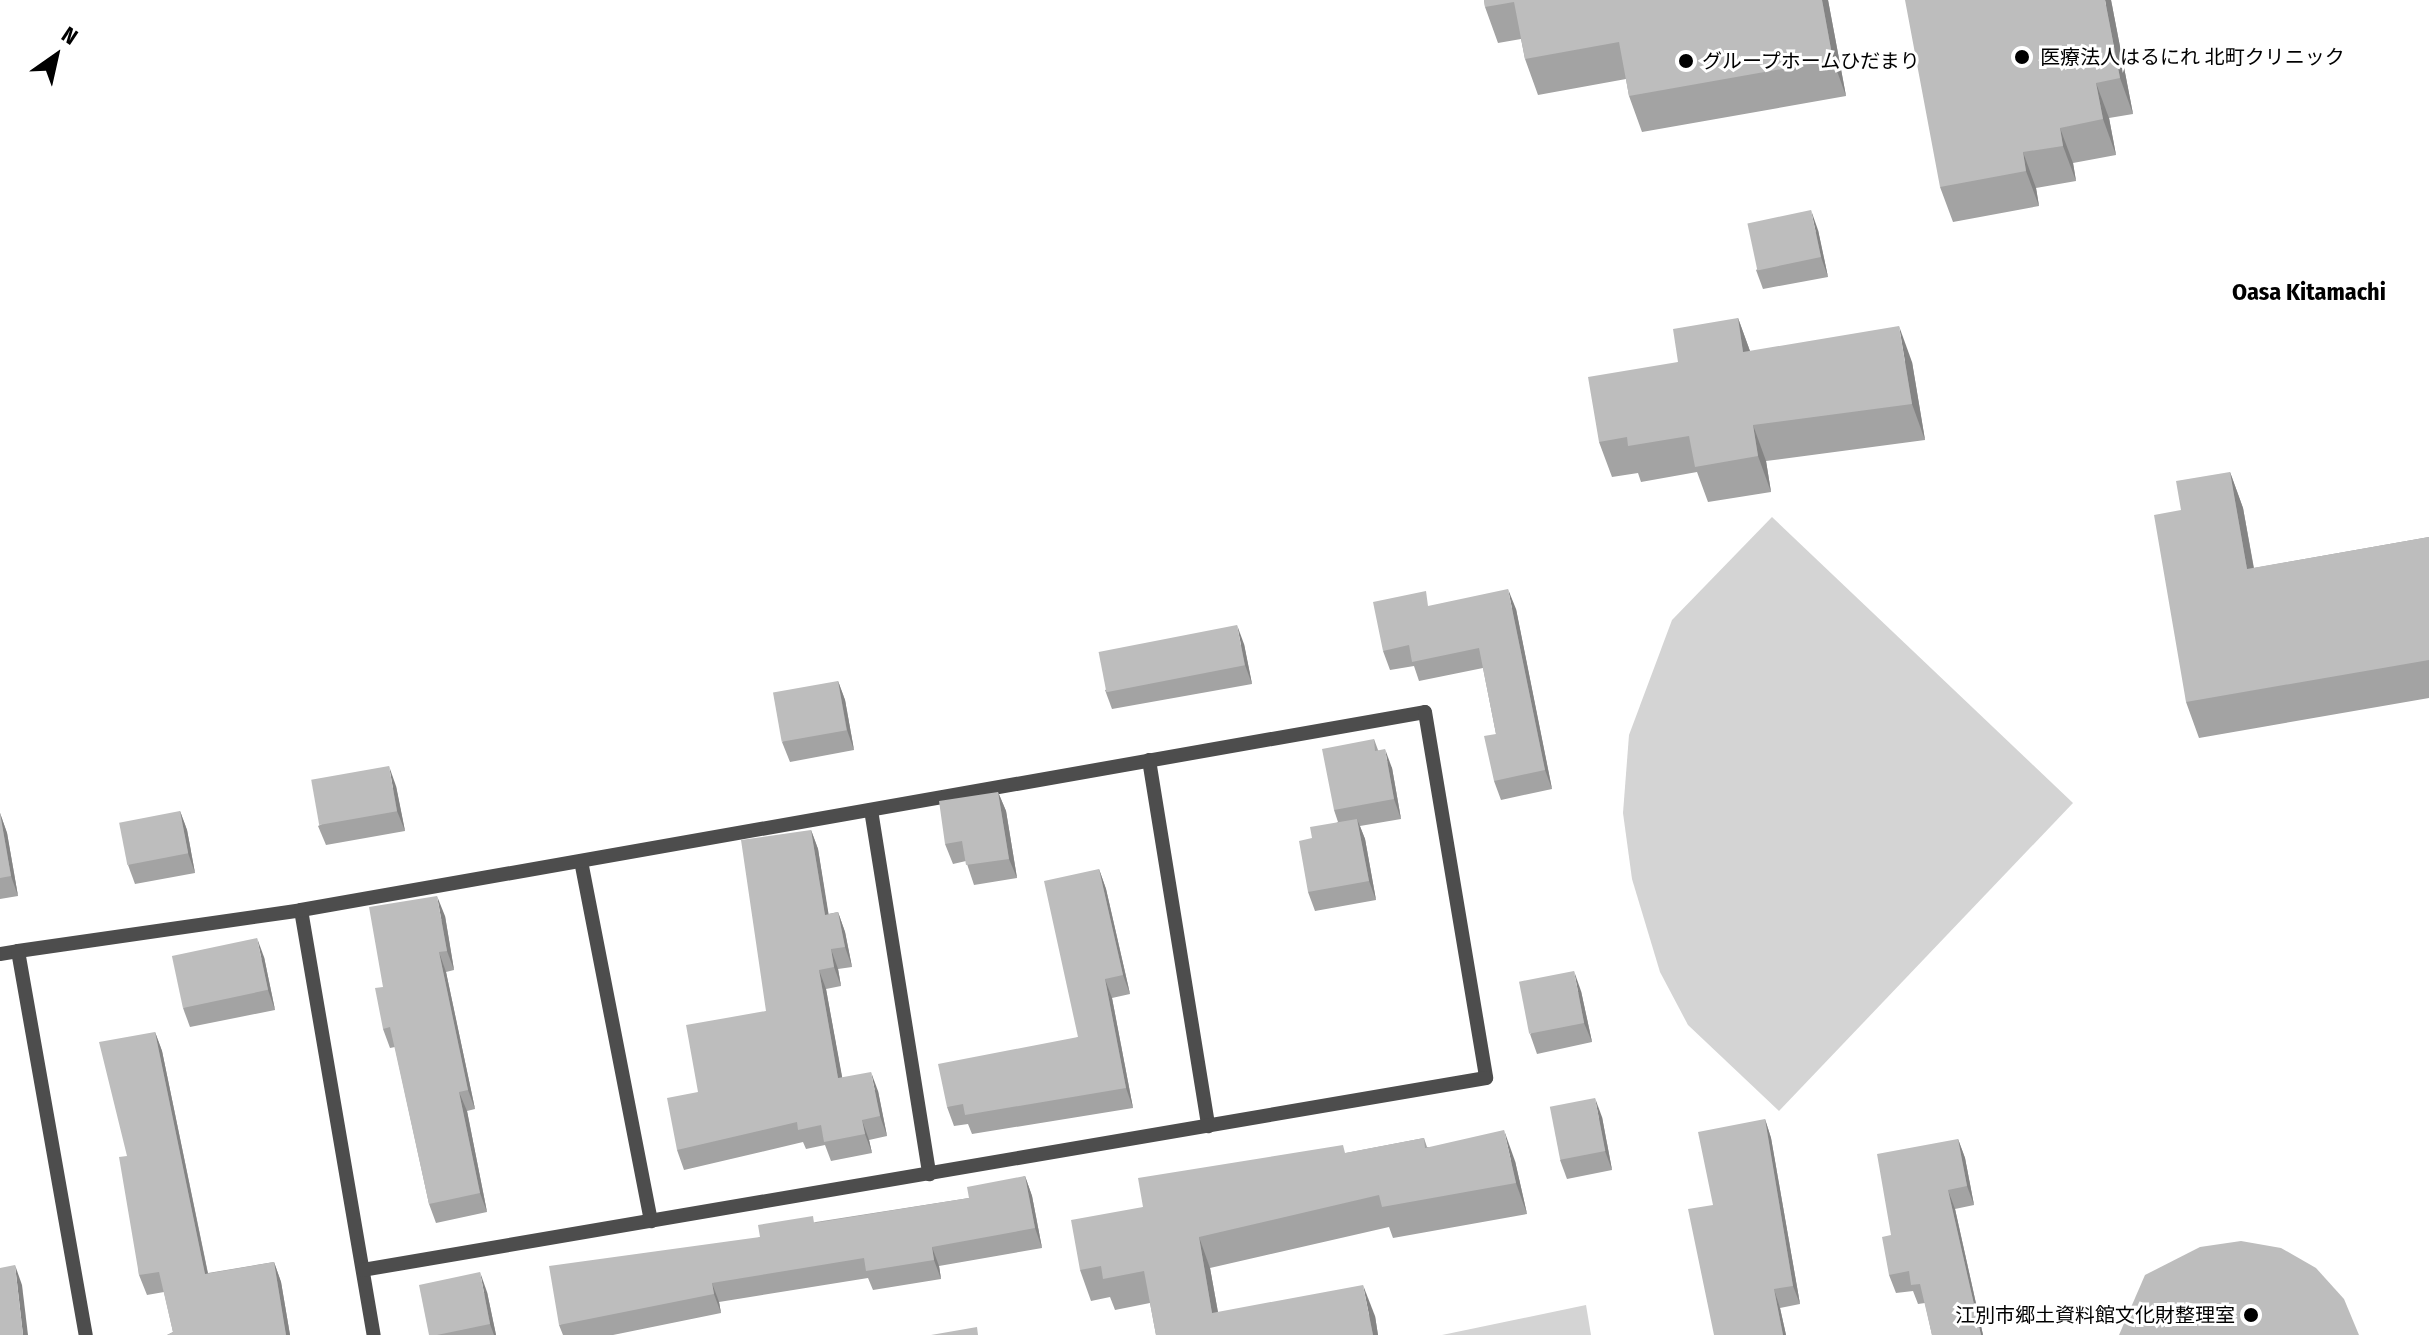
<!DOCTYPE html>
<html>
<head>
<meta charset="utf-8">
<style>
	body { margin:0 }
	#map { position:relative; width:2429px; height:1335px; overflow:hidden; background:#fff; font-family:"Fira Sans Condensed","Noto Sans JP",sans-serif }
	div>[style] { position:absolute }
	.green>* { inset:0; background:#d4d4d4 }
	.minor>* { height:14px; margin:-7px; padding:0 7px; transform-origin:7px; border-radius:7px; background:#4d4d4d }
	.wall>* { inset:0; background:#a3a3a3 }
	.shaded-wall>* { inset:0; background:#848484 }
	.building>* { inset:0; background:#bdbdbd; transform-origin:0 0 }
	.dots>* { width:22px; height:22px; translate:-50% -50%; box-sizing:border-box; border:4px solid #fff; border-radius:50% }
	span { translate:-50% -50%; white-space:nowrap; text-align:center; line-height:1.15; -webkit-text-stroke:6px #fff; paint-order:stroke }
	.poi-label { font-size:20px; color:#000 }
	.left { translate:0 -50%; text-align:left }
	.right { translate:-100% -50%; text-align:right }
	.quarter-label { font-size:24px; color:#000; font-weight:700 }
	.north { position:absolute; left:16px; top:16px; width:80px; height:80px; -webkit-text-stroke:6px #fff; paint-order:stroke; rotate:34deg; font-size:22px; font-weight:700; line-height:32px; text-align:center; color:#000 }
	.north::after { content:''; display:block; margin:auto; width:28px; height:36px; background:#000; clip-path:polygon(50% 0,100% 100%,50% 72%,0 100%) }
</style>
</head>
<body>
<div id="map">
	<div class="green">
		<i style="clip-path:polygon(1772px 517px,2073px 803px,1779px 1111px,1688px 1025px,1660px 972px,1632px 879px,1623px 813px,1629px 735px,1672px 620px)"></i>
		<i style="clip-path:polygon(1586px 1305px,1591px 1335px,1442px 1335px)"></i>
	</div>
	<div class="minor">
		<i style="left:1149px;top:760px;width:371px;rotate:80.8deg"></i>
		<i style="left:871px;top:810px;width:369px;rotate:80.9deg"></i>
		<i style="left:581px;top:861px;width:367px;rotate:79deg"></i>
		<i style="left:301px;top:910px;width:431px;rotate:80.3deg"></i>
		<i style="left:18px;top:951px;width:286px;rotate:-8.2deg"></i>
		<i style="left:301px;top:910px;width:1141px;rotate:-9.99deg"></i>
		<i style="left:1425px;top:712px;width:371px;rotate:80.5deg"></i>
		<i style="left:1486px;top:1078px;width:1139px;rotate:170.3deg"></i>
		<i style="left:0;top:954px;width:18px;rotate:-9deg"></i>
		<i style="left:18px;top:951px;width:390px;rotate:80deg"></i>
	</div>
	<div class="wall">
		<i style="clip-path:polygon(1484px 0,1828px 0,1846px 96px,1642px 132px,1629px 96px,1626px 79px,1538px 95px,1525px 59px,1521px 39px,1498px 43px,1485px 7px)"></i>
		<i style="clip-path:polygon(2111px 0,2133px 114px,2109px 118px,2116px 155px,2073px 163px,2076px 181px,2036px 188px,2039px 206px,1953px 222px,1940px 187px)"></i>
		<i style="clip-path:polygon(1818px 230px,1828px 277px,1763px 289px,1756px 270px)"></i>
		<i style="clip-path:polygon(1738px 318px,1750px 351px,1912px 362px,1925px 440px,1766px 461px,1771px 492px,1708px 502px,1697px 472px,1641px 482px,1638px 473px,1612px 477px,1599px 442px,1678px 362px)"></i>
		<i style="clip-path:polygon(2230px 472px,2243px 508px,2254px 568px,2429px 537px,2429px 698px,2199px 738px,2186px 702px,2181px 510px)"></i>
		<i style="clip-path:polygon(1431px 606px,1516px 609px,1552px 789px,1501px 800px,1494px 781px,1496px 734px,1483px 668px,1419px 681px,1414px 666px,1390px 670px,1383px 651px)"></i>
		<i style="clip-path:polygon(1244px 644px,1252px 684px,1112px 709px,1105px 690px)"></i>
		<i style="clip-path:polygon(838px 681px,845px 700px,854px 750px,790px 762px,782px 742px)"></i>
		<i style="clip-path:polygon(1374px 739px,1378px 750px,1392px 768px,1401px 819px,1360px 826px,1365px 839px,1376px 900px,1315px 911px,1308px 892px,1312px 838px,1338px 822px,1334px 810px)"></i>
		<i style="clip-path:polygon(396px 786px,405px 831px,326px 845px,318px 826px)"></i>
		<i style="clip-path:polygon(998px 792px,1006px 811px,1017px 878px,974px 885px,966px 861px,953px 864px,945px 844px)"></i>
		<i style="clip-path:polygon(180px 811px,187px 830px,195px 873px,135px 884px,128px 865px)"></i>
		<i style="clip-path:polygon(0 813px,7px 833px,18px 896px,0 899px)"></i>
		<i style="clip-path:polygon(811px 830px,818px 849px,828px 914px,838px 912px,845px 932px,852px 967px,838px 969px,841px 986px,826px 989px,842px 1078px,878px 1091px,887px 1136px,869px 1140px,872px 1153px,831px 1161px,825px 1145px,806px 1149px,803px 1142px,684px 1170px,677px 1150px,698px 1092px,766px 1011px)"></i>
		<i style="clip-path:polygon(1099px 869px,1106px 889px,1130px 994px,1112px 998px,1133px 1108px,972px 1134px,968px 1124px,954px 1126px,947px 1107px,1078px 1037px)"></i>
		<i style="clip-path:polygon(445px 916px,454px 970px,446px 972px,475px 1109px,467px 1111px,487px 1212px,436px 1223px,429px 1204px,395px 1047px,390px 1048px,383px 1029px,383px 987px)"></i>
		<i style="clip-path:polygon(264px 957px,275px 1010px,190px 1027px,183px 1008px)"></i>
		<i style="clip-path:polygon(1581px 991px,1592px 1042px,1537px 1054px,1530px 1034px)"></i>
		<i style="clip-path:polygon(155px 1032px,162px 1051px,208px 1273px,274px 1262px,281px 1282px,290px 1335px,167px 1335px,173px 1332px,164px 1292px,147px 1295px,139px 1275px,127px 1156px)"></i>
		<i style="clip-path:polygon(1602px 1117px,1612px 1170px,1567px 1179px,1560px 1160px)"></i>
		<i style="clip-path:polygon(1765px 1119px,1771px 1138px,1800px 1304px,1780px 1308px,1786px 1335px,1714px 1335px,1713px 1205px)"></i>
		<i style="clip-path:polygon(1424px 1138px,1427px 1147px,1515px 1161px,1527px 1214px,1393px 1238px,1389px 1227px,1210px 1268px,1218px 1312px,1375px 1316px,1378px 1335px,1156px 1335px,1150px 1303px,1115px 1310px,1110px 1297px,1091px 1301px,1080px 1270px,1143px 1207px,1346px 1153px)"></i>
		<i style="clip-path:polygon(1958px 1139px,1965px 1158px,1974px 1205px,1955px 1209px,1983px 1335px,1932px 1335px,1925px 1303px,1918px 1304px,1913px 1291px,1896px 1293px,1889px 1275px,1891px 1235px)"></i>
		<i style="clip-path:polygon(1025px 1176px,1032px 1196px,1042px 1248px,939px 1266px,941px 1279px,873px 1290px,868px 1278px,719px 1302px,721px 1313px,613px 1335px,563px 1335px,559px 1325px,760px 1237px,816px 1222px,969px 1198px)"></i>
		<i style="clip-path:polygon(487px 1292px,496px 1335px,429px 1335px)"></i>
	</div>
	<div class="shaded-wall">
		<i style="clip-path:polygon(1822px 0,1828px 0,1846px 96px,1833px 60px)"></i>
		<i style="clip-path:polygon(2105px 0,2111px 0,2133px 114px,2120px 78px)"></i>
		<i style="clip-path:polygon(2096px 83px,2109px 118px,2116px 155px,2103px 119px)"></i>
		<i style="clip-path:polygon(2060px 128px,2073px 163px,2076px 181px,2063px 146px)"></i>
		<i style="clip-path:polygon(2023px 152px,2036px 188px,2039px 206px,2026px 171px)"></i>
		<i style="clip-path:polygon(1811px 210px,1818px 230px,1828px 277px,1821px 257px)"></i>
		<i style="clip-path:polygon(1738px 318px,1751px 354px,1743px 352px)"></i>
		<i style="clip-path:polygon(1899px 326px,1912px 362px,1925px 440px,1912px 404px)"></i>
		<i style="clip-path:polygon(1753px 425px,1766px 461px,1771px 492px,1758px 456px)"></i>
		<i style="clip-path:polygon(2230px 472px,2243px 508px,2260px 604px,2247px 569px)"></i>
		<i style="clip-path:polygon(1508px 589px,1516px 609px,1552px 789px,1545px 770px)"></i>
		<i style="clip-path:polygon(1237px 625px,1244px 644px,1252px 684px,1245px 665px)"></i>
		<i style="clip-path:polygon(838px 681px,845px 700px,854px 750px,847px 730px)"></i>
		<i style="clip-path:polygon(1385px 749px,1392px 768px,1401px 819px,1394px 799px)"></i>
		<i style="clip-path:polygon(389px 766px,396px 786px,405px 831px,397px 811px)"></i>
		<i style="clip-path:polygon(998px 792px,1006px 811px,1017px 878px,1009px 859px)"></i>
		<i style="clip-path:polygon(180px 811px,187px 830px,195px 873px,188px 853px)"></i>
		<i style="clip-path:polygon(0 813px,7px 833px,18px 896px,11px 876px)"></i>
		<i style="clip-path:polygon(1357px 819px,1365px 839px,1376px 900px,1369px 881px)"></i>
		<i style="clip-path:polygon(811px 830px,818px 849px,832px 935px,825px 915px)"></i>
		<i style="clip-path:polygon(1099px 869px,1106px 889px,1130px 994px,1123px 975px)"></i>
		<i style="clip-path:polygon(437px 896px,445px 916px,454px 970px,447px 951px)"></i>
		<i style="clip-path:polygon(838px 912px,845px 932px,852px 967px,845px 947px)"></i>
		<i style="clip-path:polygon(257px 938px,264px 957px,275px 1010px,268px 990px)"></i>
		<i style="clip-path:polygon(831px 949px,838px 969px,841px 986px,834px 967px)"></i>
		<i style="clip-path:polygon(439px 952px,446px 972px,475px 1109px,468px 1090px)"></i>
		<i style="clip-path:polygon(819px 970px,826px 989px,846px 1098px,838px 1078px)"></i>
		<i style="clip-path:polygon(1574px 971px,1581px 991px,1592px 1042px,1584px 1023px)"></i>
		<i style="clip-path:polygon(1105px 979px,1112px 998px,1133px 1108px,1126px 1088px)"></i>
		<i style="clip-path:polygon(155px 1032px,162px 1051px,212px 1294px,205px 1274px)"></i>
		<i style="clip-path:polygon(871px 1072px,878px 1091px,887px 1136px,880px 1116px)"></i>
		<i style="clip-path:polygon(459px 1092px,467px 1111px,487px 1212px,480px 1193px)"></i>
		<i style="clip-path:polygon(1595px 1098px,1602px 1117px,1612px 1170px,1605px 1151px)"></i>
		<i style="clip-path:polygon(1765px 1119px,1771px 1138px,1800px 1304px,1793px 1286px)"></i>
		<i style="clip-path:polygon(862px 1120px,869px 1140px,872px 1153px,865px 1134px)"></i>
		<i style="clip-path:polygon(1504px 1130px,1515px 1161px,1527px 1214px,1516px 1183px)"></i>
		<i style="clip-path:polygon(1958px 1139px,1965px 1158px,1974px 1205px,1967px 1186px)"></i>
		<i style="clip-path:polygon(1025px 1176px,1032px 1196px,1042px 1248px,1035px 1228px)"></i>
		<i style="clip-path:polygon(1948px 1190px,1955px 1209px,1983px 1335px,1981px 1335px)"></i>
		<i style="clip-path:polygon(1199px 1237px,1210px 1268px,1222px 1335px,1212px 1313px)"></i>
		<i style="clip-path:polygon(932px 1247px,939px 1266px,941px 1279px,934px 1260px)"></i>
		<i style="clip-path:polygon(274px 1262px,281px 1282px,290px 1335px,286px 1335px)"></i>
		<i style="clip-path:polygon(15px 1265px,22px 1285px,28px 1335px,23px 1335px)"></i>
		<i style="clip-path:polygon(480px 1272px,487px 1292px,496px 1335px,494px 1335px,490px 1324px)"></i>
		<i style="clip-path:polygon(712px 1283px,719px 1302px,721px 1313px,714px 1294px)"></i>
		<i style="clip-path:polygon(1363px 1285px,1375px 1316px,1378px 1335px,1373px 1335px)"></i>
		<i style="clip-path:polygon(1774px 1289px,1780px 1308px,1786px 1335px,1783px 1335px)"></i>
	</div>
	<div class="building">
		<i style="clip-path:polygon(1484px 0,1822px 0,1833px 60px,1629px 96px,1619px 42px,1525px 59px,1514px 2px,1485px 7px)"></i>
		<i style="clip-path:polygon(1905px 0,2105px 0,2120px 78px,2096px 83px,2103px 119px,2060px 128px,2063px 146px,2023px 152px,2026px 171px,1940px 187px)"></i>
		<i style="left:1811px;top:210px;width:48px;height:65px;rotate:78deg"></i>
		<i style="clip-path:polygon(1738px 318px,1743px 352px,1899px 326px,1912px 404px,1753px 425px,1758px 456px,1695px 467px,1689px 436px,1628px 446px,1627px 437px,1599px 442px,1588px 377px,1678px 362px,1673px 329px)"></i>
		<i style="clip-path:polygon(2230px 472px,2247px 569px,2429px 537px,2429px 660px,2186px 702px,2154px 515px,2181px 510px,2176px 481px)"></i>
		<i style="clip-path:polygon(1508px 589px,1545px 770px,1494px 781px,1484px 736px,1496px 734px,1479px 648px,1412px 662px,1409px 645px,1383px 651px,1373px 602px,1426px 591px,1428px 606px)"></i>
		<i style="left:1237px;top:625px;width:41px;height:141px;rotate:79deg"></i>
		<i style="left:838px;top:681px;width:50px;height:66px;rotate:80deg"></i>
		<i style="clip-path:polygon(1374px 739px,1375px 751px,1385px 749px,1394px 799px,1334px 810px,1322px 749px)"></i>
		<i style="left:389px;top:766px;width:46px;height:79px;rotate:80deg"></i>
		<i style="clip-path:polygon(998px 792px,1009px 859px,966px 865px,962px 841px,945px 844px,939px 801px)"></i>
		<i style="left:180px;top:811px;width:43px;height:62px;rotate:79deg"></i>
		<i style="clip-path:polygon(0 813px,11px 876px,0 878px)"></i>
		<i style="clip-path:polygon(1357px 819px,1369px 881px,1308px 892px,1299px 841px,1312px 838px,1310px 827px)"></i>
		<i style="clip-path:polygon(811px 830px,825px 915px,838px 912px,845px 947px,831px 949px,834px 967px,819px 970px,838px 1078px,871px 1072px,880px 1116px,862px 1120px,865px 1134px,824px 1142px,821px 1125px,798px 1130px,797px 1122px,677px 1150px,667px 1098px,698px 1092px,686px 1025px,766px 1011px,741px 840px)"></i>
		<i style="clip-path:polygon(1099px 869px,1123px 975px,1105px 979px,1126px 1088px,965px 1115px,963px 1104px,947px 1107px,938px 1064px,1078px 1037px,1044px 881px)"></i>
		<i style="clip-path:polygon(437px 896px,447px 951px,439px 952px,468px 1090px,459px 1092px,480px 1193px,429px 1204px,390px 1027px,383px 1029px,375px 988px,383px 987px,369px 907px)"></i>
		<i style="left:257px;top:938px;width:53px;height:87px;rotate:78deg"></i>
		<i style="left:1574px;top:971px;width:53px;height:56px;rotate:79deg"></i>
		<i style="clip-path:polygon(155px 1032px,205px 1274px,274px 1262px,286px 1335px,167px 1335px,173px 1332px,159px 1272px,139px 1275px,119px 1157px,127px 1156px,99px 1042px)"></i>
		<i style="left:1595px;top:1098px;width:54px;height:46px;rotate:79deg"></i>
		<i style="clip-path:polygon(1765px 1119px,1793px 1286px,1774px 1289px,1783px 1335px,1714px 1335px,1688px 1209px,1713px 1205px,1698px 1132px)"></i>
		<i style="clip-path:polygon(1504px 1130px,1516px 1183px,1382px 1207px,1379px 1195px,1199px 1237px,1212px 1313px,1363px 1285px,1373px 1335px,1156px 1335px,1144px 1271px,1103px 1279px,1101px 1266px,1080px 1270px,1071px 1220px,1143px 1207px,1138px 1178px,1343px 1145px,1345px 1153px,1424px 1138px,1425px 1148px)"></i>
		<i style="clip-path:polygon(1958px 1139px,1967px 1186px,1948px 1190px,1981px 1335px,1932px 1335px,1920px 1284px,1911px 1285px,1909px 1271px,1889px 1275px,1882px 1237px,1891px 1235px,1877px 1154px)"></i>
		<i style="clip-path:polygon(1025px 1176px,1035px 1228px,932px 1247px,934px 1260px,866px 1271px,864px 1258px,712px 1283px,714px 1294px,559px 1325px,549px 1266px,760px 1237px,758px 1225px,813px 1216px,814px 1223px,969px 1198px,967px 1187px)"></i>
		<i style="clip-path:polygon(2241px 1241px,2281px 1248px,2316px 1268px,2344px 1299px,2359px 1335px,2119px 1335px,2145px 1275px,2200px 1247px)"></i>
		<i style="clip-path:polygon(15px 1265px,23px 1335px,0 1335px,0 1268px)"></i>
		<i style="clip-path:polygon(480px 1272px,490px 1324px,437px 1335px,429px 1335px,419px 1285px)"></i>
		<i style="clip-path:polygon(977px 1327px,978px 1335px,931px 1335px)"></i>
	</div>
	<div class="dots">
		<i style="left:2022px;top:57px;background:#000"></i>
		<i style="left:1686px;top:61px;background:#000"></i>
		<i style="left:2251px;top:1315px;background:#000"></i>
	</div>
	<div class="poi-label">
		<span class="left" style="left:2040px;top:57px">医療法人はるにれ 北町クリニック</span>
		<span class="left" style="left:1702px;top:61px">グループホームひだまり</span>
		<span class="right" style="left:2235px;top:1315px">江別市郷土資料館文化財整理室</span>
	</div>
	<div class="quarter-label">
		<span style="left:2309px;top:293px">Oasa Kitamachi</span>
	</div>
	<div class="north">N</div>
</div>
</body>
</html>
